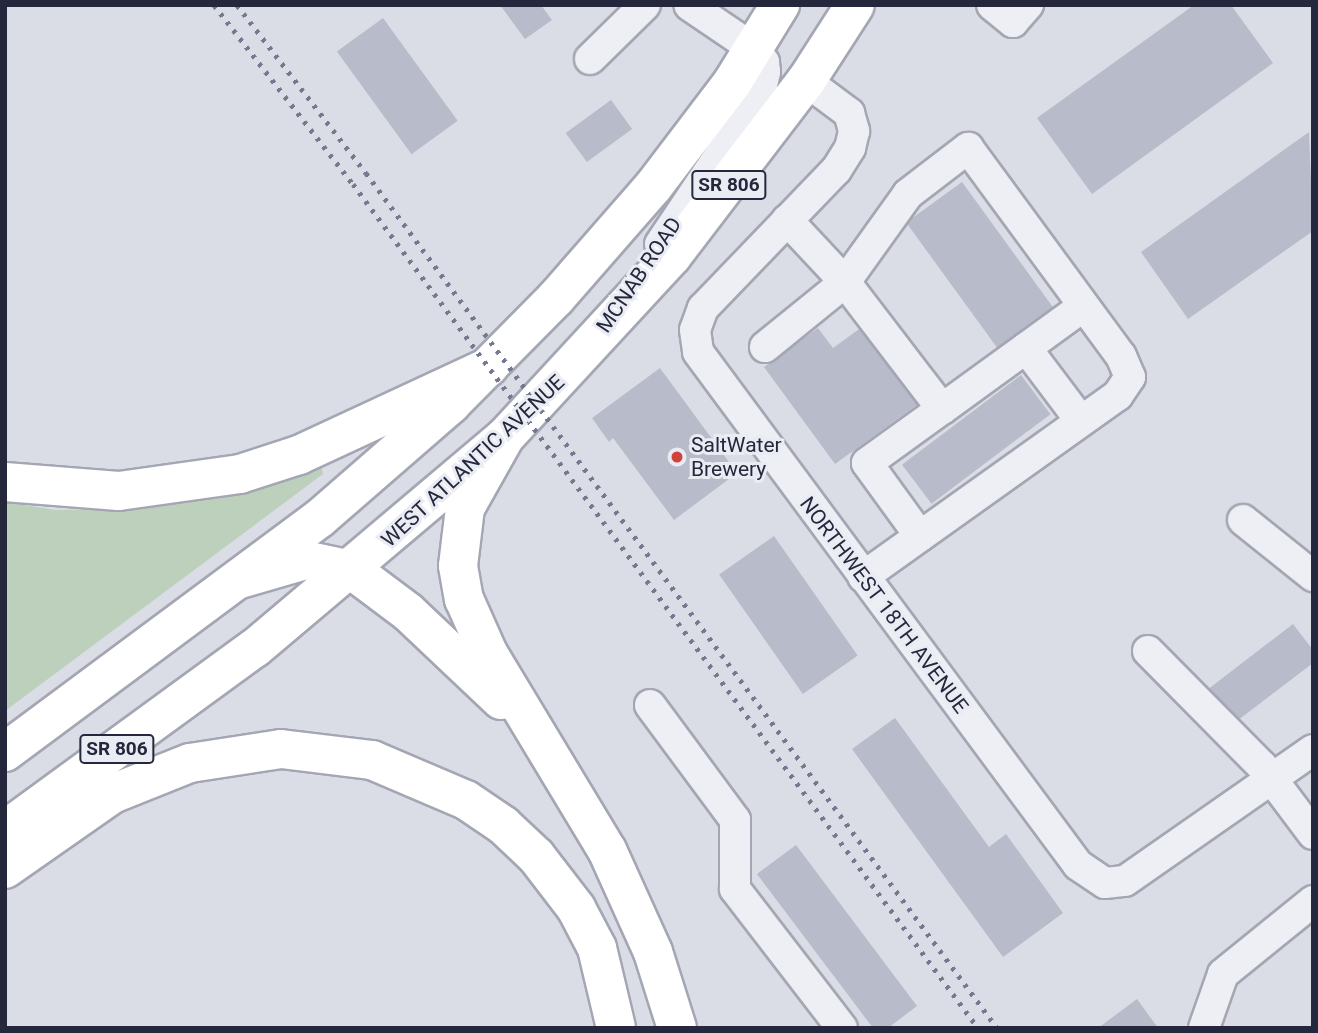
<!DOCTYPE html>
<html>
<head>
<meta charset="utf-8">
<style>
	body { margin:0 }
	#map { position:relative; width:1318px; height:1033px; overflow:hidden; background:#dbdde6; font-family:Roboto,sans-serif }
	div>[style] { position:absolute }
	.green>* { inset:0; background:#bdd0bc }
	.building>* { inset:0; background:#b8bbc9; transform-origin:0 0 }
	.roads { filter:drop-shadow(2px 0 #a4a7b3) drop-shadow(-2px 0 #a4a7b3) drop-shadow(0 2px #a4a7b3) drop-shadow(0 -2px #a4a7b3) }
	.minor>* { height:30px; margin:-15px; padding:0 15px; transform-origin:15px; border-radius:15px; background:#eeeff4 }
	.major>* { height:38px; margin:-19px; padding:0 19px; transform-origin:19px; border-radius:19px; background:#fff }
	.highway>* { height:38px; margin:-19px; padding:0 19px; transform-origin:19px; border-radius:19px; background:#fff }
	.rail>* { height:5px; margin-top:-2.5px; transform-origin:0; background:repeating-linear-gradient(90deg,#747990 0 3.5px,transparent 0 10.5px) }
	.dots>* { width:19px; height:19px; translate:-50% -50%; box-sizing:border-box; border:4px solid #eaecf4; border-radius:50% }
	span { translate:-50% -50%; white-space:nowrap; text-align:center; line-height:1.15; -webkit-text-stroke:6px #eaecf4; paint-order:stroke }
	.shield-label span { padding:2px 5px; background:#eaecf4; border:2px solid; border-radius:5px; -webkit-text-stroke-width:0 }
	.shield-label { font-size:19px; color:#25283c; font-weight:700 }
	.street-label { font-size:21px; color:#25283c }
	.poi-label { font-size:21px; color:#25283c }
	.left { translate:0 -50%; text-align:left }
	.frame { position:absolute; inset:0; border:7px solid #25283c; pointer-events:none }
</style>
</head>
<body>
<div id="map">
	<div class="green">
		<i style="clip-path:polygon(321px 463px,323px 474px,5px 711px,5px 502px,56px 510px,141px 508px,250px 487px)"></i>
	</div>
	<div class="building">
		<i style="clip-path:polygon(500px 5px,541px 5px,552px 20px,525px 39px)"></i>
		<i style="clip-path:polygon(1194px 5px,1231px 5px,1273px 63px,1092px 194px,1037px 118px)"></i>
		<i style="left:383px;top:18px;width:127px;height:57px;rotate:54deg"></i>
		<i style="left:611px;top:100px;width:36px;height:56px;rotate:54deg"></i>
		<i style="clip-path:polygon(1309px 132px,1313px 231px,1188px 319px,1141px 252px)"></i>
		<i style="left:962px;top:182px;width:160px;height:69px;rotate:54deg"></i>
		<i style="clip-path:polygon(862px 327px,918px 404px,835px 464px,764px 367px,818px 328px,833px 348px)"></i>
		<i style="clip-path:polygon(660px 368px,737px 473px,674px 520px,613px 438px,609px 442px,592px 418px)"></i>
		<i style="left:1021px;top:375px;width:49px;height:149px;rotate:53deg"></i>
		<i style="left:774px;top:536px;width:146px;height:67px;rotate:55deg"></i>
		<i style="clip-path:polygon(1293px 624px,1313px 650px,1313px 663px,1233px 724px,1207px 690px)"></i>
		<i style="clip-path:polygon(895px 718px,989px 847px,1006px 834px,1063px 913px,1003px 957px,852px 749px)"></i>
		<i style="clip-path:polygon(796px 845px,917px 1006px,888px 1028px,873px 1028px,757px 874px)"></i>
		<i style="clip-path:polygon(1137px 999px,1158px 1028px,1098px 1028px)"></i>
	</div>
	<div class="roads">
		<div class="minor">
			<i style="left:992px;top:5px;width:27px;rotate:39deg"></i>
			<i style="left:1013px;top:22px;width:23px;rotate:-49deg"></i>
			<i style="left:590px;top:59px;width:77px;rotate:-44.5deg"></i>
			<i style="left:806px;top:81px;width:54px;rotate:36.7deg"></i>
			<i style="left:849px;top:113px;width:19px;rotate:74deg"></i>
			<i style="left:854px;top:131px;width:17px;rotate:103deg"></i>
			<i style="left:850px;top:148px;width:26px;rotate:122deg"></i>
			<i style="left:836px;top:170px;width:192px;rotate:133.9deg"></i>
			<i style="left:703px;top:308px;width:23px;rotate:110deg"></i>
			<i style="left:695px;top:330px;width:22px;rotate:82deg"></i>
			<i style="left:698px;top:352px;width:638px;rotate:53.47deg"></i>
			<i style="left:1078px;top:865px;width:32px;rotate:34deg"></i>
			<i style="left:1105px;top:883px;width:20px;rotate:-6deg"></i>
			<i style="left:1125px;top:881px;width:229px;rotate:-34.9deg"></i>
			<i style="left:787px;top:220px;width:85px;rotate:46.9deg"></i>
			<i style="left:845px;top:282px;width:160px;rotate:52.6deg"></i>
			<i style="left:942px;top:409px;width:175px;rotate:-36deg"></i>
			<i style="left:660px;top:244px;width:179px;rotate:-56.1deg"></i>
			<i style="left:760px;top:95px;width:24px;rotate:-78deg"></i>
			<i style="left:765px;top:72px;width:10px;rotate:-96deg"></i>
			<i style="left:764px;top:62px;width:16px;rotate:-128deg"></i>
			<i style="left:754px;top:49px;width:78px;rotate:-145.9deg"></i>
			<i style="left:765px;top:347px;width:103px;rotate:-39.1deg"></i>
			<i style="left:845px;top:282px;width:108px;rotate:-54.4deg"></i>
			<i style="left:908px;top:194px;width:76px;rotate:-37.5deg"></i>
			<i style="left:968px;top:148px;width:258px;rotate:53.7deg"></i>
			<i style="left:1121px;top:356px;width:23px;rotate:67deg"></i>
			<i style="left:1130px;top:377px;width:22px;rotate:124deg"></i>
			<i style="left:1118px;top:395px;width:313px;rotate:144.5deg"></i>
			<i style="left:1026px;top:348px;width:91px;rotate:53deg"></i>
			<i style="left:1243px;top:520px;width:90px;rotate:38.7deg"></i>
			<i style="left:920px;top:536px;width:90px;rotate:-126deg"></i>
			<i style="left:867px;top:463px;width:92px;rotate:-35.8deg"></i>
			<i style="left:1148px;top:651px;width:162px;rotate:45.3deg"></i>
			<i style="left:1262px;top:766px;width:85px;rotate:53.1deg"></i>
			<i style="left:650px;top:705px;width:143px;rotate:53.5deg"></i>
			<i style="left:735px;top:820px;width:69px;rotate:90deg"></i>
			<i style="left:735px;top:889px;width:175px;rotate:52.4deg"></i>
			<i style="left:1204px;top:1028px;width:57px;rotate:-70.6deg"></i>
			<i style="left:1223px;top:974px;width:116px;rotate:-39deg"></i>
		</div>
		<div class="major">
			<i style="left:5px;top:752px;width:392px;rotate:-36.6deg"></i>
			<i style="left:320px;top:518px;width:174px;rotate:-41deg"></i>
			<i style="left:451px;top:404px;width:149px;rotate:-45.3deg"></i>
			<i style="left:556px;top:298px;width:147px;rotate:-48.9deg"></i>
			<i style="left:653px;top:187px;width:131px;rotate:-52.8deg"></i>
			<i style="left:732px;top:83px;width:92px;rotate:-58.4deg"></i>
			<i style="left:5px;top:830px;width:309px;rotate:-36.1deg"></i>
			<i style="left:255px;top:648px;width:327px;rotate:-40.2deg"></i>
			<i style="left:505px;top:437px;width:246px;rotate:-47.3deg"></i>
			<i style="left:672px;top:256px;width:220px;rotate:-52.6deg"></i>
			<i style="left:806px;top:81px;width:90px;rotate:-57.2deg"></i>
		</div>
		<div class="highway">
			<i style="left:505px;top:437px;width:81px;rotate:119.4deg"></i>
			<i style="left:465px;top:508px;width:58px;rotate:96.9deg"></i>
			<i style="left:458px;top:566px;width:34px;rotate:80deg"></i>
			<i style="left:464px;top:599px;width:59px;rotate:66deg"></i>
			<i style="left:488px;top:653px;width:230px;rotate:58.9deg"></i>
			<i style="left:607px;top:850px;width:112px;rotate:65.7deg"></i>
			<i style="left:653px;top:952px;width:80px;rotate:72.5deg"></i>
			<i style="left:5px;top:482px;width:114px;rotate:4.5deg"></i>
			<i style="left:119px;top:491px;width:122px;rotate:-8deg"></i>
			<i style="left:240px;top:474px;width:62px;rotate:-17.9deg"></i>
			<i style="left:299px;top:455px;width:209px;rotate:-24.9deg"></i>
			<i style="left:240px;top:579px;width:68px;rotate:-16.3deg"></i>
			<i style="left:305px;top:560px;width:48px;rotate:12deg"></i>
			<i style="left:352px;top:570px;width:70px;rotate:36.9deg"></i>
			<i style="left:408px;top:612px;width:128px;rotate:43.4deg"></i>
			<i style="left:5px;top:869px;width:131px;rotate:-35deg"></i>
			<i style="left:112px;top:794px;width:84px;rotate:-21.7deg"></i>
			<i style="left:190px;top:763px;width:92px;rotate:-8.7deg"></i>
			<i style="left:281px;top:749px;width:92px;rotate:6.9deg"></i>
			<i style="left:372px;top:760px;width:102px;rotate:23.1deg"></i>
			<i style="left:466px;top:800px;width:45px;rotate:34deg"></i>
			<i style="left:503px;top:825px;width:45px;rotate:43.2deg"></i>
			<i style="left:536px;top:856px;width:66px;rotate:52.4deg"></i>
			<i style="left:576px;top:908px;width:45px;rotate:62.3deg"></i>
			<i style="left:597px;top:948px;width:82px;rotate:76.6deg"></i>
		</div>
	</div>
	<div class="rail">
		<i style="left:214px;top:5px;width:227px;rotate:52.2deg"></i>
		<i style="left:353px;top:184px;width:1050px;rotate:53.48deg"></i>
		<i style="left:237px;top:5px;width:212px;rotate:52.5deg"></i>
		<i style="left:366px;top:173px;width:1063px;rotate:53.57deg"></i>
	</div>
	<div class="dots">
		<i style="left:677px;top:457px;background:#d1423a"></i>
	</div>
	<div class="shield-label">
		<span style="left:729px;top:185px">SR 806</span>
		<span style="left:117px;top:749px">SR 806</span>
	</div>
	<div class="street-label">
		<span style="left:639px;top:275px;rotate:-56deg">MCNAB ROAD</span>
		<span style="left:473px;top:461px;rotate:-43deg">WEST ATLANTIC AVENUE</span>
		<span style="left:884px;top:605px;rotate:53deg">NORTHWEST 18TH AVENUE</span>
	</div>
	<div class="poi-label">
		<span class="left" style="left:691px;top:457px">SaltWater<br>Brewery</span>
	</div>
	<div class="frame"></div>
</div>
</body>
</html>
